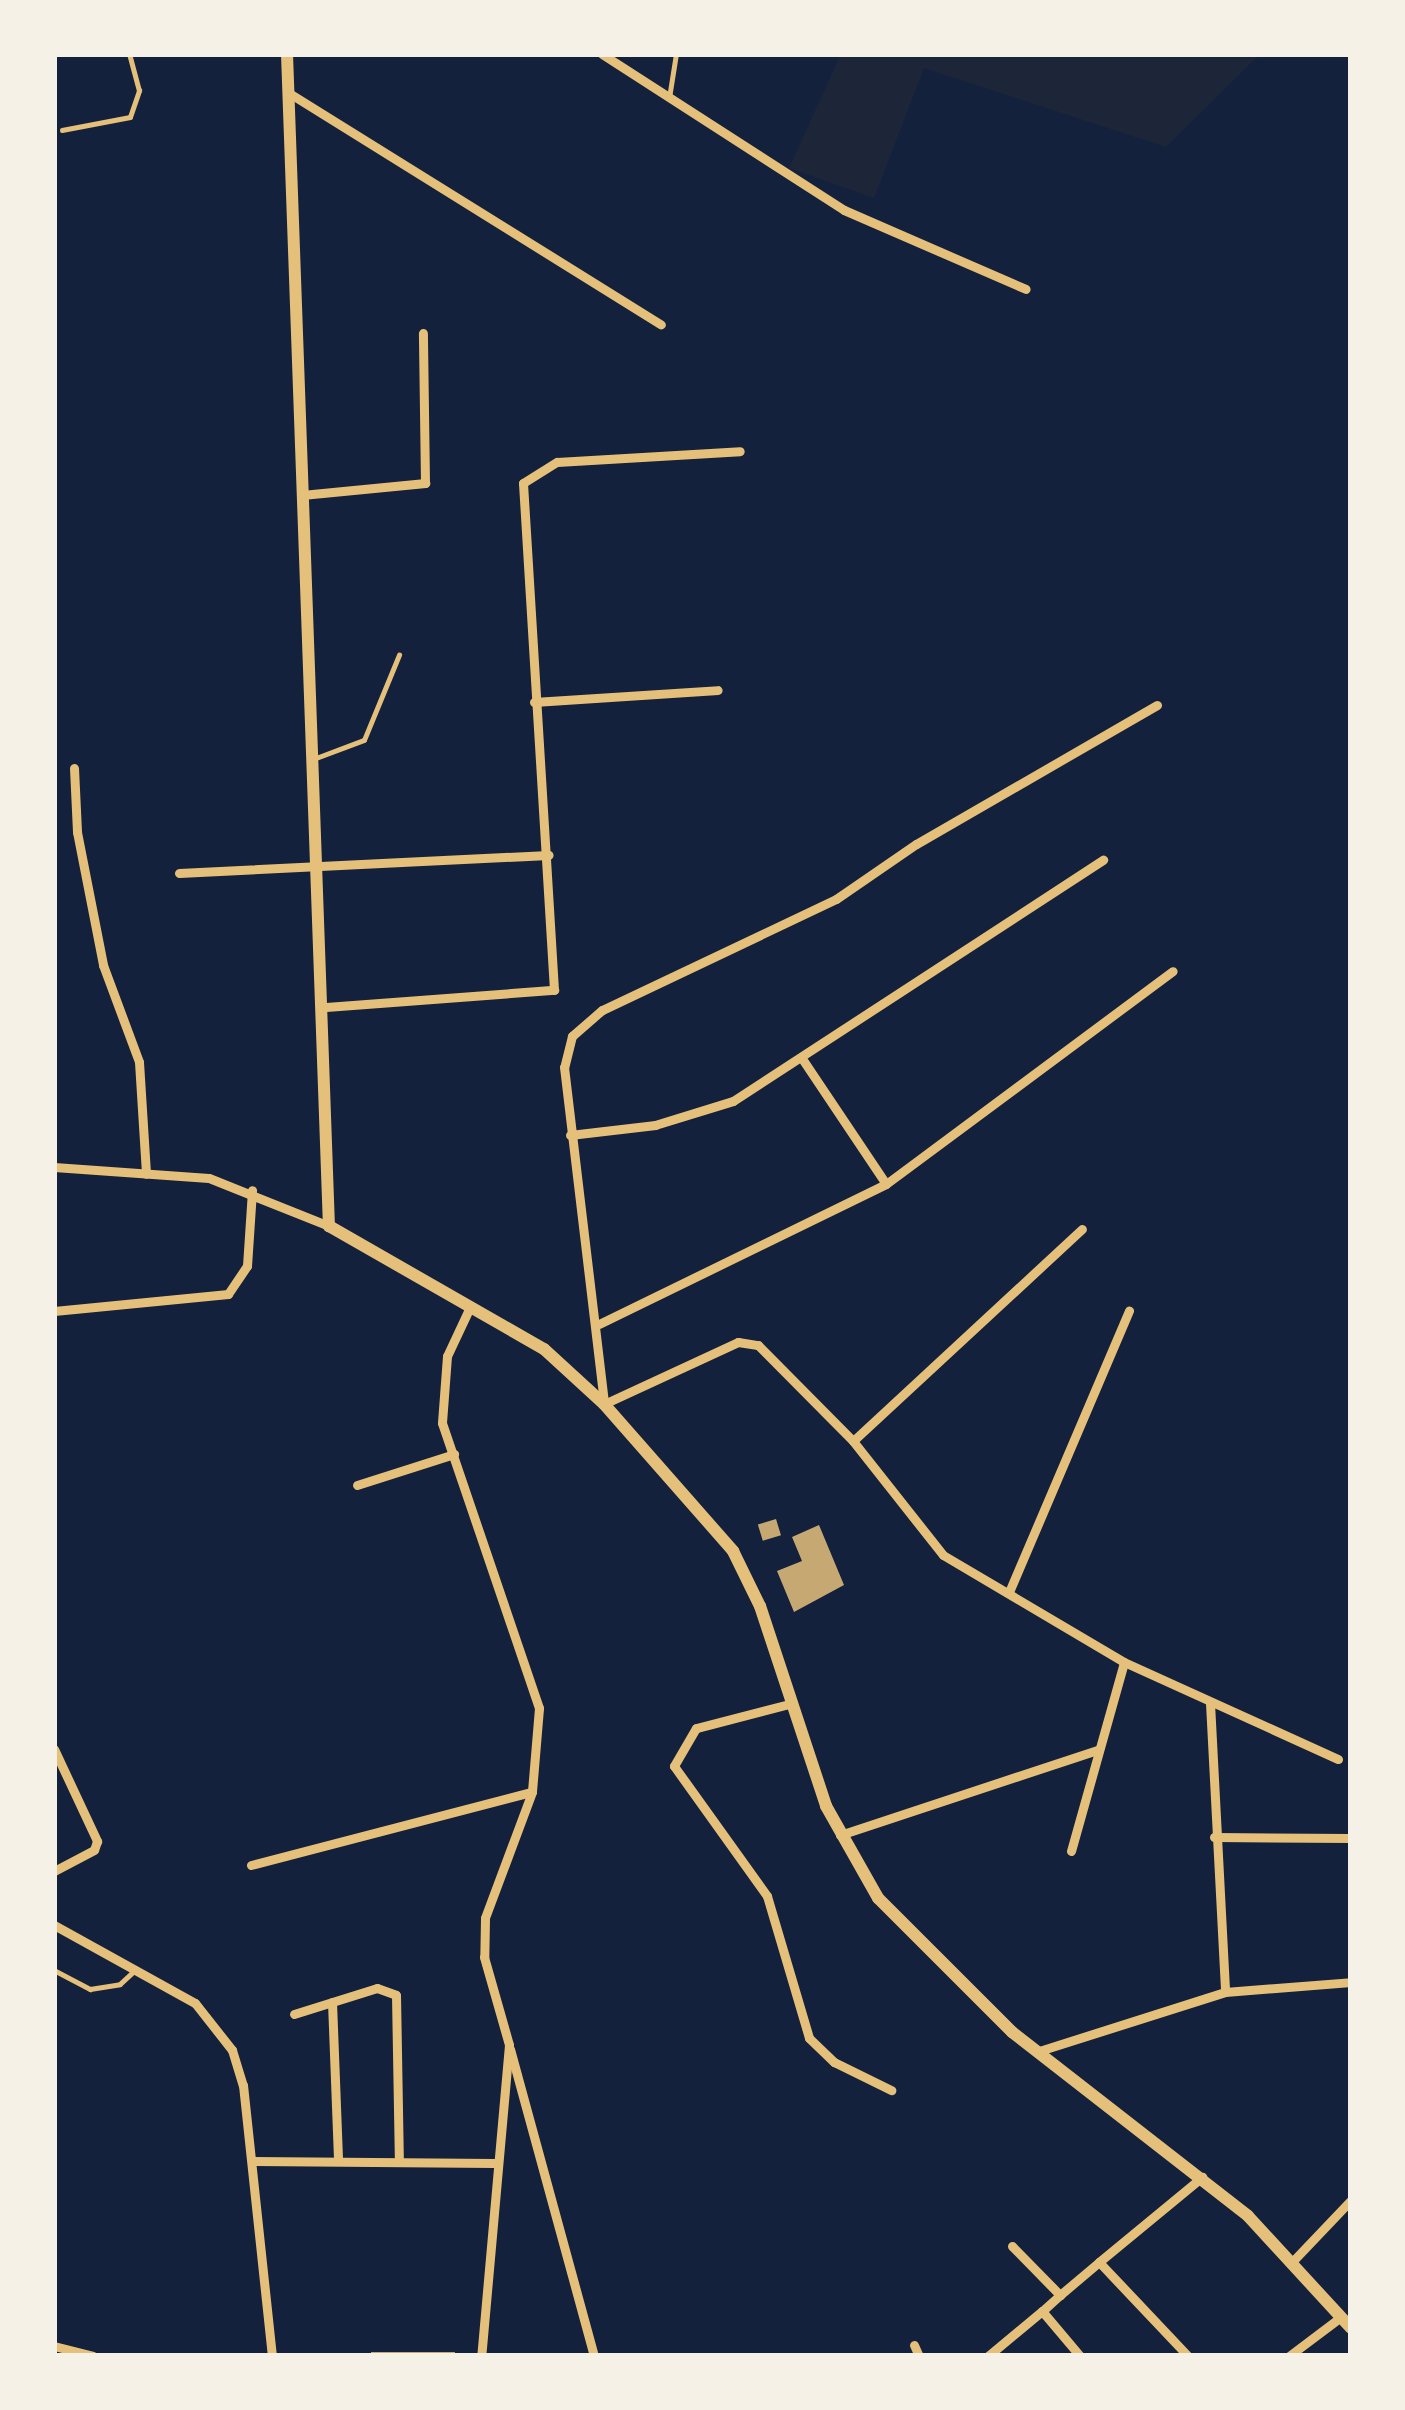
<!DOCTYPE html>
<html>
<head>
<meta charset="utf-8">
<style>
	body { margin:0 }
	#map { position:relative; width:1405px; height:2410px; overflow:hidden; background:#14213d; font-family:"DejaVu Sans",sans-serif }
	div>[style] { position:absolute }
	.green>* { inset:0; background:#1d2539 }
	.building>* { inset:0; background:#c6a872; transform-origin:0 0 }
	.service>* { height:4.5px; margin:-2.25px; padding:0 2.25px; transform-origin:2.25px; border-radius:2.25px; background:#e5c07b }
	.minor>* { height:9px; margin:-4.5px; padding:0 4.5px; transform-origin:4.5px; border-radius:4.5px; background:#e5c07b }
	.tertiary>* { height:12px; margin:-6px; padding:0 6px; transform-origin:6px; border-radius:6px; background:#e5c07b }
	span { translate:-50% -50%; white-space:nowrap; text-align:center; line-height:1.15; -webkit-text-stroke:9px #f6f1e7; paint-order:stroke }
	.frame { position:absolute; inset:0; border:57px solid #f6f1e7; pointer-events:none }
</style>
</head>
<body>
<div id="map">
	<div class="green">
		<i style="clip-path:polygon(841px 54px,1260px 54px,1166px 147px,924px 68px,874px 198px,789px 168px)"></i>
	</div>
	<div class="building">
		<i style="left:776px;top:1519px;width:17px;height:19px;rotate:73deg"></i>
		<i style="clip-path:polygon(819px 1525px,844px 1585px,794px 1612px,777px 1571px,802px 1561px,792px 1537px)"></i>
		<i style="left:371px;top:2352px;width:84px;height:4px"></i>
	</div>
	<div class="service">
		<i style="left:669px;top:98px;width:45px;rotate:-81deg"></i>
		<i style="left:62px;top:130px;width:69px;rotate:-10.8deg"></i>
		<i style="left:130px;top:117px;width:28px;rotate:-71deg"></i>
		<i style="left:139px;top:91px;width:38px;rotate:-105deg"></i>
		<i style="left:316px;top:758px;width:51px;rotate:-20.6deg"></i>
		<i style="left:364px;top:740px;width:92px;rotate:-67.6deg"></i>
		<i style="left:54px;top:1970px;width:41px;rotate:27.8deg"></i>
		<i style="left:90px;top:1989px;width:30px;rotate:-9deg"></i>
		<i style="left:120px;top:1984px;width:18px;rotate:-43deg"></i>
	</div>
	<div class="minor">
		<i style="left:602px;top:54px;width:288px;rotate:32.8deg"></i>
		<i style="left:844px;top:210px;width:198px;rotate:23.5deg"></i>
		<i style="left:289px;top:93px;width:438px;rotate:31.9deg"></i>
		<i style="left:302px;top:495px;width:124px;rotate:-5.6deg"></i>
		<i style="left:425px;top:483px;width:150px;rotate:-90.8deg"></i>
		<i style="left:534px;top:702px;width:184px;rotate:-3.7deg"></i>
		<i style="left:1157px;top:705px;width:278px;rotate:150deg"></i>
		<i style="left:916px;top:844px;width:97px;rotate:145.5deg"></i>
		<i style="left:836px;top:899px;width:259px;rotate:154.6deg"></i>
		<i style="left:602px;top:1010px;width:40px;rotate:139deg"></i>
		<i style="left:572px;top:1036px;width:32px;rotate:104deg"></i>
		<i style="left:564px;top:1067px;width:339px;rotate:83.2deg"></i>
		<i style="left:604px;top:1404px;width:148px;rotate:-24.8deg"></i>
		<i style="left:738px;top:1342px;width:20px;rotate:9deg"></i>
		<i style="left:758px;top:1345px;width:135px;rotate:45.3deg"></i>
		<i style="left:853px;top:1441px;width:145px;rotate:51.7deg"></i>
		<i style="left:943px;top:1555px;width:210px;rotate:30.6deg"></i>
		<i style="left:1124px;top:1662px;width:235px;rotate:24.4deg"></i>
		<i style="left:74px;top:768px;width:64px;rotate:87.3deg"></i>
		<i style="left:77px;top:832px;width:136px;rotate:78.9deg"></i>
		<i style="left:103px;top:965px;width:103px;rotate:69.6deg"></i>
		<i style="left:139px;top:1062px;width:112px;rotate:86.4deg"></i>
		<i style="left:179px;top:873px;width:370px;rotate:-2.8deg"></i>
		<i style="left:326px;top:1007px;width:229px;rotate:-4.3deg"></i>
		<i style="left:554px;top:990px;width:508px;rotate:-93.5deg"></i>
		<i style="left:523px;top:483px;width:40px;rotate:-32deg"></i>
		<i style="left:557px;top:462px;width:183px;rotate:-3.4deg"></i>
		<i style="left:803px;top:1060px;width:149px;rotate:56.2deg"></i>
		<i style="left:570px;top:1135px;width:86px;rotate:-6.7deg"></i>
		<i style="left:655px;top:1125px;width:82px;rotate:-17.1deg"></i>
		<i style="left:733px;top:1101px;width:442px;rotate:-33.1deg"></i>
		<i style="left:54px;top:1167px;width:155px;rotate:4.1deg"></i>
		<i style="left:209px;top:1178px;width:129px;rotate:21.8deg"></i>
		<i style="left:470px;top:1307px;width:54px;rotate:115.1deg"></i>
		<i style="left:447px;top:1356px;width:67px;rotate:94.3deg"></i>
		<i style="left:442px;top:1423px;width:301px;rotate:71.2deg"></i>
		<i style="left:539px;top:1708px;width:84px;rotate:94.8deg"></i>
		<i style="left:532px;top:1792px;width:134px;rotate:110.5deg"></i>
		<i style="left:485px;top:1918px;width:39px;rotate:91deg"></i>
		<i style="left:484px;top:1957px;width:91px;rotate:74.1deg"></i>
		<i style="left:509px;top:2045px;width:312px;rotate:95.1deg"></i>
		<i style="left:54px;top:1311px;width:175px;rotate:-5.6deg"></i>
		<i style="left:228px;top:1294px;width:34px;rotate:-56deg"></i>
		<i style="left:247px;top:1266px;width:76px;rotate:-86.2deg"></i>
		<i style="left:599px;top:1324px;width:319px;rotate:-26deg"></i>
		<i style="left:886px;top:1184px;width:357px;rotate:-36.6deg"></i>
		<i style="left:853px;top:1441px;width:312px;rotate:-42.8deg"></i>
		<i style="left:357px;top:1485px;width:102px;rotate:-17.7deg"></i>
		<i style="left:1009px;top:1592px;width:306px;rotate:-66.9deg"></i>
		<i style="left:793px;top:1703px;width:100px;rotate:165.5deg"></i>
		<i style="left:696px;top:1728px;width:44px;rotate:120.1deg"></i>
		<i style="left:674px;top:1766px;width:160px;rotate:54.4deg"></i>
		<i style="left:767px;top:1896px;width:148px;rotate:73.5deg"></i>
		<i style="left:809px;top:2038px;width:35px;rotate:44deg"></i>
		<i style="left:834px;top:2062px;width:64px;rotate:26.2deg"></i>
		<i style="left:1210px;top:1703px;width:289px;rotate:87deg"></i>
		<i style="left:54px;top:1749px;width:102px;rotate:64.9deg"></i>
		<i style="left:97px;top:1841px;width:9px;rotate:108deg"></i>
		<i style="left:94px;top:1850px;width:45px;rotate:152.3deg"></i>
		<i style="left:840px;top:1835px;width:271px;rotate:-18.3deg"></i>
		<i style="left:1214px;top:1837px;width:137px;rotate:0.4deg"></i>
		<i style="left:1071px;top:1851px;width:196px;rotate:-74.3deg"></i>
		<i style="left:251px;top:1865px;width:290px;rotate:-14.6deg"></i>
		<i style="left:54px;top:1925px;width:161px;rotate:29deg"></i>
		<i style="left:195px;top:2003px;width:60px;rotate:51.8deg"></i>
		<i style="left:232px;top:2050px;width:37px;rotate:73deg"></i>
		<i style="left:243px;top:2085px;width:273px;rotate:83.9deg"></i>
		<i style="left:332px;top:2002px;width:159px;rotate:87.8deg"></i>
		<i style="left:294px;top:2014px;width:87px;rotate:-17.4deg"></i>
		<i style="left:377px;top:1988px;width:20px;rotate:20deg"></i>
		<i style="left:396px;top:1995px;width:167px;rotate:89deg"></i>
		<i style="left:510px;top:2049px;width:318px;rotate:74.7deg"></i>
		<i style="left:1036px;top:2052px;width:198px;rotate:-17.6deg"></i>
		<i style="left:1225px;top:1992px;width:126px;rotate:-4.5deg"></i>
		<i style="left:252px;top:2161px;width:242px;rotate:0.5deg"></i>
		<i style="left:1012px;top:2246px;width:69px;rotate:45.6deg"></i>
		<i style="left:1060px;top:2295px;width:24px;rotate:138deg"></i>
		<i style="left:1042px;top:2311px;width:59px;rotate:49.8deg"></i>
		<i style="left:1099px;top:2262px;width:134px;rotate:-39.5deg"></i>
		<i style="left:1291px;top:2263px;width:87px;rotate:-46.4deg"></i>
		<i style="left:1060px;top:2295px;width:51px;rotate:-40.2deg"></i>
		<i style="left:1099px;top:2262px;width:129px;rotate:46.6deg"></i>
		<i style="left:914px;top:2345px;width:12px;rotate:66deg"></i>
		<i style="left:54px;top:2346px;width:40px;rotate:14.4deg"></i>
		<i style="left:988px;top:2356px;width:70px;rotate:-39.8deg"></i>
		<i style="left:1289px;top:2356px;width:65px;rotate:-36.9deg"></i>
	</div>
	<div class="tertiary">
		<i style="left:287px;top:54px;width:1173px;rotate:87.95deg"></i>
		<i style="left:329px;top:1226px;width:248px;rotate:29.8deg"></i>
		<i style="left:544px;top:1349px;width:81px;rotate:42.5deg"></i>
		<i style="left:604px;top:1404px;width:196px;rotate:48.7deg"></i>
		<i style="left:733px;top:1551px;width:61px;rotate:63.9deg"></i>
		<i style="left:760px;top:1606px;width:211px;rotate:71.7deg"></i>
		<i style="left:826px;top:1806px;width:106px;rotate:60.5deg"></i>
		<i style="left:878px;top:1898px;width:190px;rotate:45deg"></i>
		<i style="left:1012px;top:2032px;width:299px;rotate:37.9deg"></i>
		<i style="left:1248px;top:2216px;width:152px;rotate:47.4deg"></i>
	</div>
	<div class="frame"></div>
</div>
</body>
</html>
